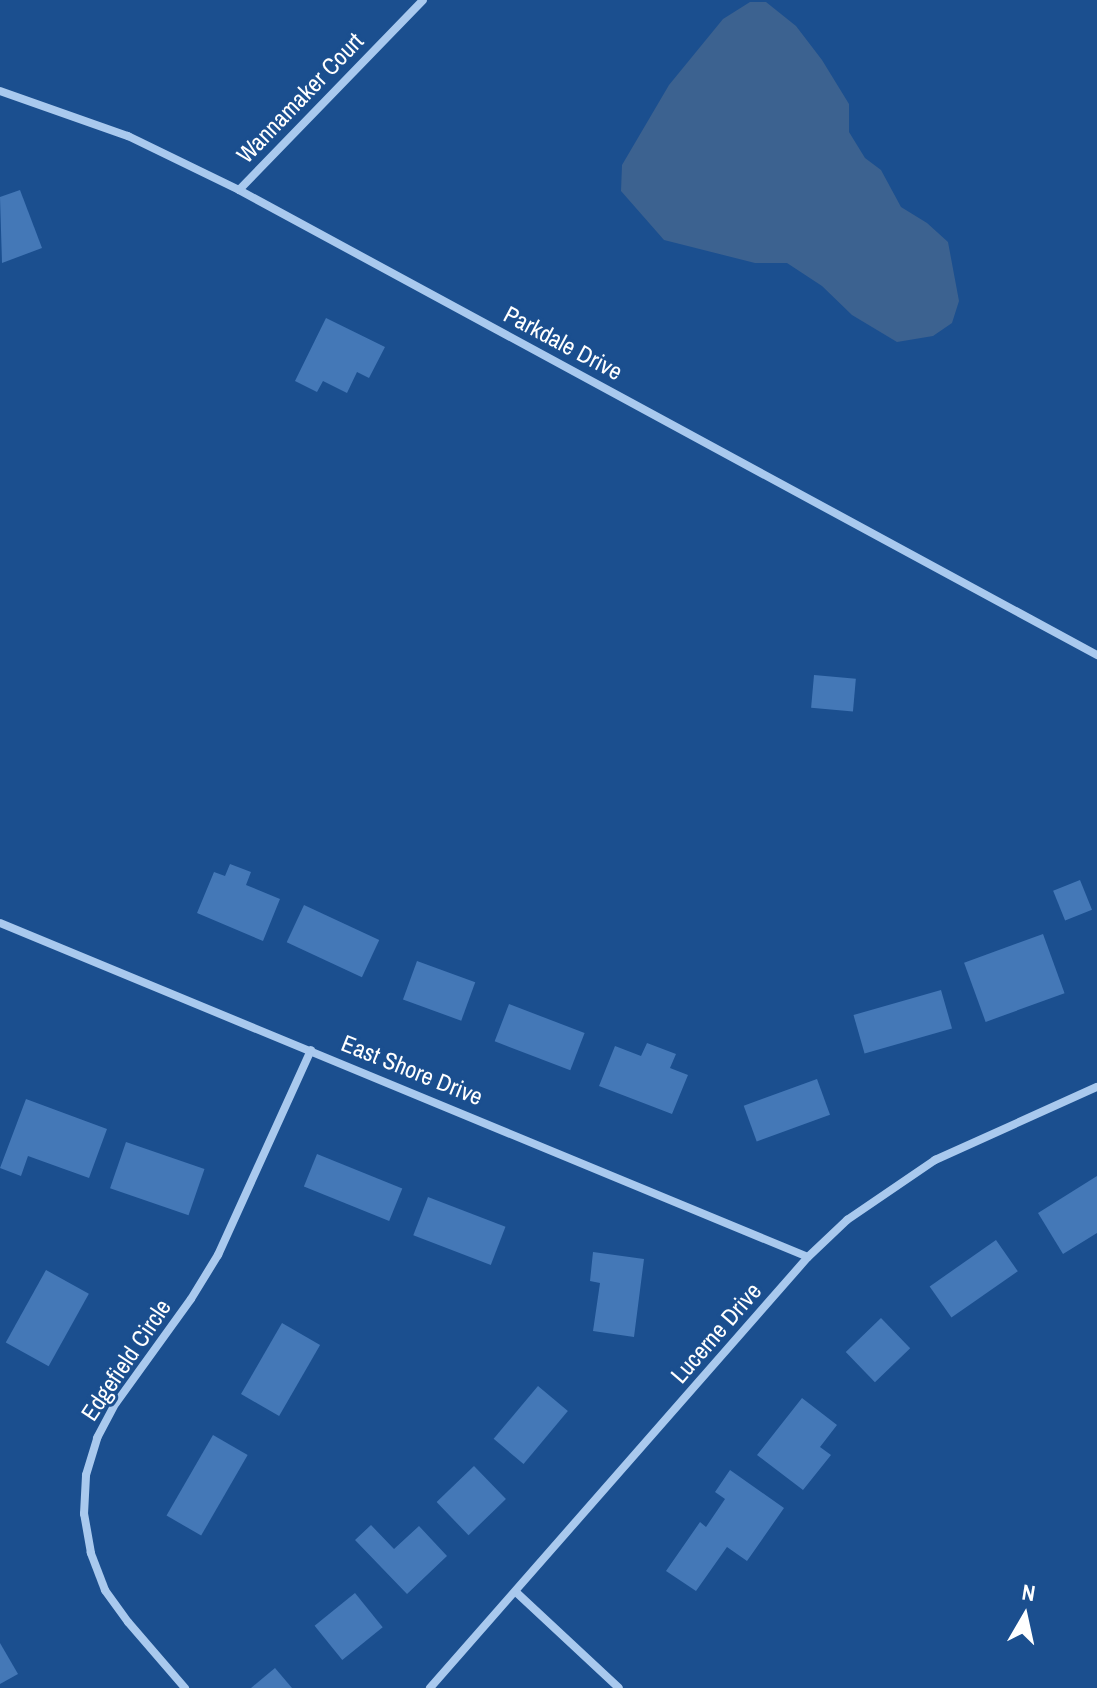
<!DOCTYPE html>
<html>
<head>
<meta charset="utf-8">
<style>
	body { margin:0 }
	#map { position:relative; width:1097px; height:1688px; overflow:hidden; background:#1b4f8f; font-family:"Archivo Narrow",sans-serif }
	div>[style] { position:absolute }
	.water>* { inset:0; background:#3c6290 }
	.building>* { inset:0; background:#4478b7; transform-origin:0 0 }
	.minor>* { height:8px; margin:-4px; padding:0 4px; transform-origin:4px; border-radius:4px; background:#a9c9ee }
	span { translate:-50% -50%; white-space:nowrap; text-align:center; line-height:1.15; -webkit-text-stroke:6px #1b4f8f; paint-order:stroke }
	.street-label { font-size:24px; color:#fff }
	.north { position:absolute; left:985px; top:1576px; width:80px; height:80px; -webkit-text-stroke:6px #1b4f8f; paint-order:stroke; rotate:9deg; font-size:22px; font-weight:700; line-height:32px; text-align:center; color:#fff }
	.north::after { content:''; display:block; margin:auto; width:28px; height:36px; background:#fff; clip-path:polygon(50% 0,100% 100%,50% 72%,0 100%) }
</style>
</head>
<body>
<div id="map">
	<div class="water">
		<i style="clip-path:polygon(750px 2px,766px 2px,796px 26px,822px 60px,849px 104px,849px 132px,865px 158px,881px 170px,901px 207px,927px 223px,948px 242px,959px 301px,952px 323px,933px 336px,897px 342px,852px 315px,822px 286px,787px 263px,755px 263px,664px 240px,621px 191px,622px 165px,669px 85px,723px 19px)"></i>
	</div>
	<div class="building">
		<i style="clip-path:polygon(20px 190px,42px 248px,2px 263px,0 197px)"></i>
		<i style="clip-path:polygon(326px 318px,385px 347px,369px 378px,357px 372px,347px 393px,323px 381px,317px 392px,295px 381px)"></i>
		<i style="left:814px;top:675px;width:42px;height:33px;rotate:5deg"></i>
		<i style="clip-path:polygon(230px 864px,251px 872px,246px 885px,280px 899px,263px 941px,197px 913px,214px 872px,225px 876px)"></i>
		<i style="left:1080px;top:880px;width:32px;height:29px;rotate:68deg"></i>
		<i style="left:304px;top:905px;width:83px;height:41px;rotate:25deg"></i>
		<i style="left:1043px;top:934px;width:63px;height:84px;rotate:70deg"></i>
		<i style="left:417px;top:961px;width:62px;height:41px;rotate:20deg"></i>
		<i style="left:941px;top:990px;width:40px;height:91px;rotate:74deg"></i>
		<i style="left:509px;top:1004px;width:81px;height:40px;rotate:21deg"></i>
		<i style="clip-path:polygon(647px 1043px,676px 1054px,670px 1068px,688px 1075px,672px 1114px,599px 1086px,615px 1046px,641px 1056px)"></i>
		<i style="left:817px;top:1079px;width:38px;height:78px;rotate:70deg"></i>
		<i style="clip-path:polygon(26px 1099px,107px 1129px,89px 1178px,28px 1156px,21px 1176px,0 1168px)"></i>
		<i style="left:126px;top:1142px;width:83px;height:49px;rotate:19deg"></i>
		<i style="left:317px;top:1154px;width:92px;height:35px;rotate:22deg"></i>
		<i style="clip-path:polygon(1097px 1176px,1097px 1233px,1063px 1254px,1038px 1213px)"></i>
		<i style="left:428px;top:1197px;width:83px;height:41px;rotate:21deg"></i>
		<i style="left:996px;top:1240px;width:38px;height:81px;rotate:55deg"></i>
		<i style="clip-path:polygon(593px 1252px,644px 1259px,634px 1337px,593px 1331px,600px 1283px,590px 1281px)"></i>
		<i style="left:46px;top:1270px;width:49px;height:83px;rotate:29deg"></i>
		<i style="left:881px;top:1318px;width:42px;height:49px;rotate:46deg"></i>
		<i style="left:282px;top:1323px;width:44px;height:82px;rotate:30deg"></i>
		<i style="left:538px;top:1386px;width:39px;height:69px;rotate:40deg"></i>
		<i style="clip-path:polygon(802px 1398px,837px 1425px,820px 1447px,831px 1455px,803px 1490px,757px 1455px)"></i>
		<i style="left:213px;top:1435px;width:40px;height:93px;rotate:30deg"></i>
		<i style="left:474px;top:1466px;width:46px;height:52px;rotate:46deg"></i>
		<i style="clip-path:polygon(730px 1470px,784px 1508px,747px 1561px,727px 1547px,696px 1591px,666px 1571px,700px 1522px,706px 1527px,725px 1499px,715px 1492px)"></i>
		<i style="clip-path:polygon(371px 1525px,394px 1549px,419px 1526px,447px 1556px,407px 1594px,355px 1540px)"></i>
		<i style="left:355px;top:1593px;width:44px;height:52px;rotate:51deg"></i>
		<i style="clip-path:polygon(0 1643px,18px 1674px,0 1684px)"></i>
		<i style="clip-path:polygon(275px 1668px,292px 1688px,251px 1688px)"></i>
	</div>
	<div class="minor">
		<i style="left:0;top:91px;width:136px;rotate:19.4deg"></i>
		<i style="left:128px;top:136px;width:123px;rotate:25.9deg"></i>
		<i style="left:239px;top:190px;width:976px;rotate:28.46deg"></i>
		<i style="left:239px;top:190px;width:264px;rotate:-45.9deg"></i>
		<i style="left:0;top:923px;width:874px;rotate:22.46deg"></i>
		<i style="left:517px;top:1593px;width:139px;rotate:43deg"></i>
		<i style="left:185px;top:1688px;width:87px;rotate:-130.8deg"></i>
		<i style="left:128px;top:1622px;width:39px;rotate:-126deg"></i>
		<i style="left:105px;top:1590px;width:40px;rotate:-111deg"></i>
		<i style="left:91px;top:1553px;width:40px;rotate:-100deg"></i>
		<i style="left:84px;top:1514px;width:39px;rotate:-87deg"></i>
		<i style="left:86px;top:1475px;width:39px;rotate:-73deg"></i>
		<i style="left:97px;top:1438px;width:40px;rotate:-62deg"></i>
		<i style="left:116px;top:1403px;width:128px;rotate:-54.2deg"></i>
		<i style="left:191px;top:1299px;width:52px;rotate:-58.5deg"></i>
		<i style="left:218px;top:1255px;width:225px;rotate:-65.6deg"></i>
		<i style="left:430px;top:1688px;width:573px;rotate:-48.75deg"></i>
		<i style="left:808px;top:1257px;width:54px;rotate:-43.5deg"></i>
		<i style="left:847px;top:1220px;width:107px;rotate:-34.3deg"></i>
		<i style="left:935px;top:1160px;width:178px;rotate:-24.3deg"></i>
	</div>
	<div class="street-label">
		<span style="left:300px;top:98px;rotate:-46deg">Wannamaker Court</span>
		<span style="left:563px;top:343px;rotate:28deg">Parkdale Drive</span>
		<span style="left:412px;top:1070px;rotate:22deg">East Shore Drive</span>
		<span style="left:716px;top:1333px;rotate:-49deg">Lucerne Drive</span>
		<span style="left:126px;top:1360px;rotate:-56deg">Edgefield Circle</span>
	</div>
	<div class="north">N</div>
</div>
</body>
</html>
